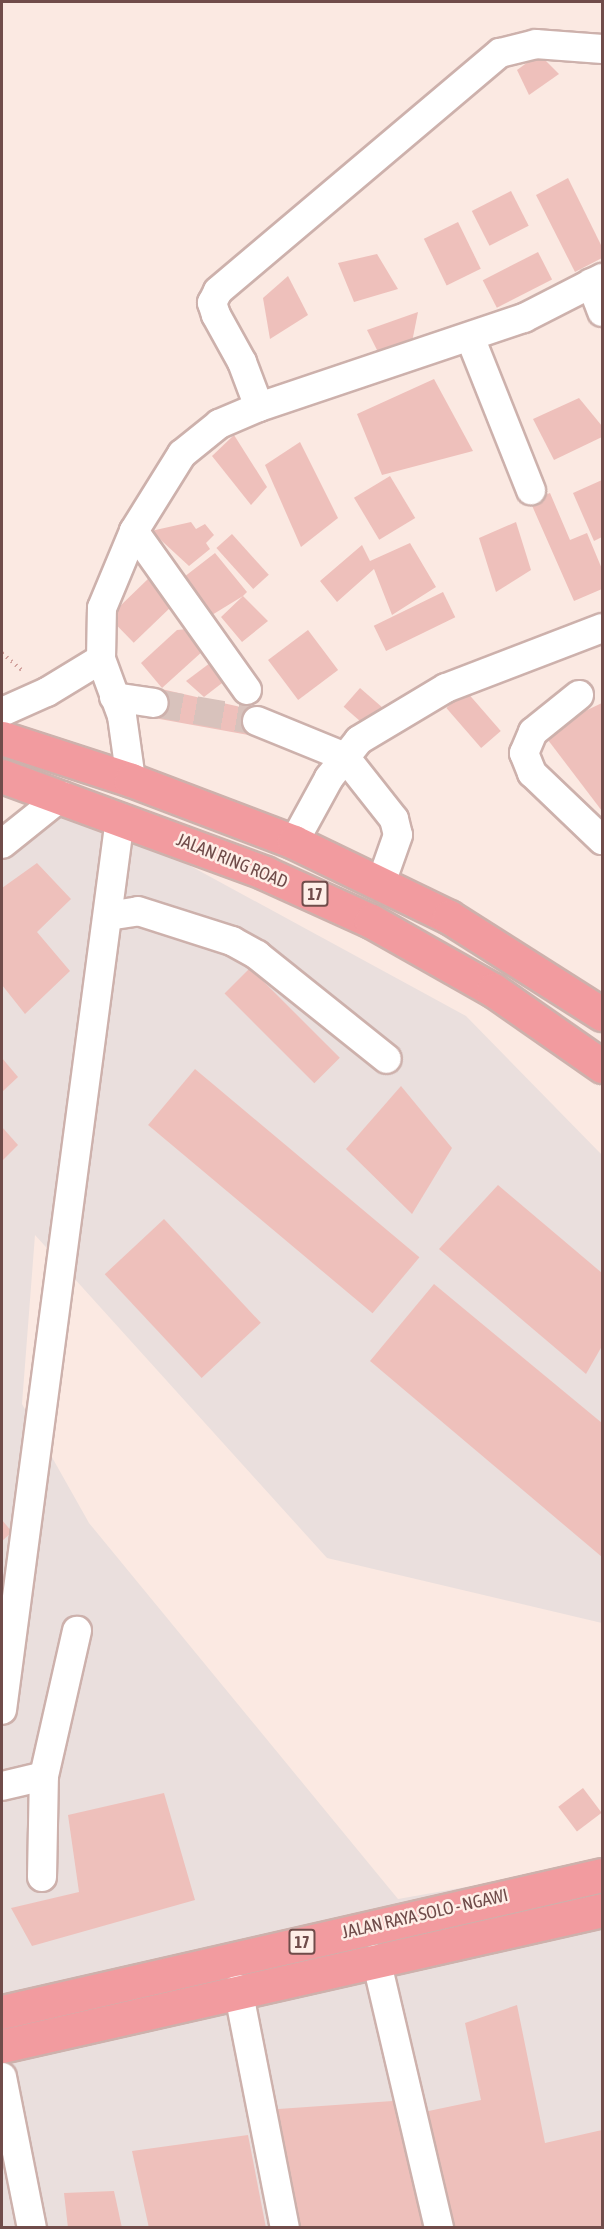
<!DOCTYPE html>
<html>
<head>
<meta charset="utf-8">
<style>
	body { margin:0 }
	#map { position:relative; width:604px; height:2229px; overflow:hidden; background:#fbe9e2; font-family:"Asap Condensed",sans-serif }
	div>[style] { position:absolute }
	.industrial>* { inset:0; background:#eadfdd }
	.building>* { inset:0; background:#eec0bb; transform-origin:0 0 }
	.minor-tunnel>* { height:28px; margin-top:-14px; transform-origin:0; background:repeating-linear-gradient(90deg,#d8c2bc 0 28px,transparent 0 42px) }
	.path>* { height:4px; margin-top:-2px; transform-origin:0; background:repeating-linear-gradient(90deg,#d3a39f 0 1.5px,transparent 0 6px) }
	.roads { filter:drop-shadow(2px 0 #cdb1ac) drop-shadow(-2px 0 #cdb1ac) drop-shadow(0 2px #cdb1ac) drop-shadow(0 -2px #cdb1ac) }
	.minor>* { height:28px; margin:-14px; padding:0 14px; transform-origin:14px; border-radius:14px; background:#fff }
	.highway>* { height:33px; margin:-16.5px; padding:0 16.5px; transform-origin:16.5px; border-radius:16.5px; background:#f29b9f }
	span { translate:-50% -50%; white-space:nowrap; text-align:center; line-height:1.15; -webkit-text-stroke:5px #feeee7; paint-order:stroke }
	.shield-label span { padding:2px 4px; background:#feeee7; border:2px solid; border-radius:4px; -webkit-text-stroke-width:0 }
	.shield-label { font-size:16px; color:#704c4a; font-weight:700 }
	.street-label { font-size:18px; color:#704c4a }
	.frame { position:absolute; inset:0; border:3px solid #704c4a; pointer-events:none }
</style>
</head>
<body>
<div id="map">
	<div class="industrial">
		<i style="clip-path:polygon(62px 796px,466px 1016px,602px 1155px,602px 1623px,327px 1558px,35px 1235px,22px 1404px,89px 1523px,398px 1899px,602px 1863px,602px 2227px,2px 2228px,2px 845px)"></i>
	</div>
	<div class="building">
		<i style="clip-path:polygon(539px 54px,559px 74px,529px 95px,517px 70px)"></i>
		<i style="clip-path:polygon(568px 178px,602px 247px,602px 258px,575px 272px,536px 195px)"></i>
		<i style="left:511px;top:191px;width:39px;height:44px;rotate:63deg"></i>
		<i style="left:458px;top:222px;width:52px;height:38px;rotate:64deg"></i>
		<i style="left:538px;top:252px;width:31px;height:62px;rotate:63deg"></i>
		<i style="clip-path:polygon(377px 254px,398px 289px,354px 302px,338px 263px)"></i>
		<i style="clip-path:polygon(288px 276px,308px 315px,270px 339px,263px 298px)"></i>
		<i style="clip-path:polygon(418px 312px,412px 342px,380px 356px,367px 330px)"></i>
		<i style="clip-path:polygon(434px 379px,473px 451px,382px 475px,357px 414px)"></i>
		<i style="clip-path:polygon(579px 398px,602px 426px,602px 437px,554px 460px,533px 419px)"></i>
		<i style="clip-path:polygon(234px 435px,267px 487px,251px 505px,212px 456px)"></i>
		<i style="clip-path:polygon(300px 442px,338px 518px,301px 547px,265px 465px)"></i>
		<i style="left:390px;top:476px;width:49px;height:42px;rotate:59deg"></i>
		<i style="clip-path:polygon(602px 480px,602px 537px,594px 541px,573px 493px)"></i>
		<i style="clip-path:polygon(550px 493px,570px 540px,587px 533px,602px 569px,602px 589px,574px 601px,530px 501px)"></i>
		<i style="clip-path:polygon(191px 522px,196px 529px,205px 524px,214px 535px,206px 543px,210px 549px,189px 566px,151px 531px)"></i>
		<i style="clip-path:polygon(516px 522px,531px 570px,496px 592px,479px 538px)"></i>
		<i style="left:232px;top:534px;width:55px;height:21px;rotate:48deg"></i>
		<i style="clip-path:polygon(410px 543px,436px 587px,392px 615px,374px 569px,337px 602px,320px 581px,362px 545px,370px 561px)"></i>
		<i style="clip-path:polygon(215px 553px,247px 592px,243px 596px,268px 621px,242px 642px,221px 617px,243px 596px,207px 618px,184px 577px)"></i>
		<i style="left:149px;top:578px;width:36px;height:56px;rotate:46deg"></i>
		<i style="left:443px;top:592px;width:28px;height:77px;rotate:64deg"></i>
		<i style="clip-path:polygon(187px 629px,204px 650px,162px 688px,141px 663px,177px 630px)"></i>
		<i style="left:308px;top:630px;width:50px;height:50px;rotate:53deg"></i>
		<i style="clip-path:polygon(218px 657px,235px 673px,204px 697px,186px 681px)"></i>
		<i style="clip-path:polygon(157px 688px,258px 711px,254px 736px,154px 718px)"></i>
		<i style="left:360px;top:688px;width:35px;height:25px;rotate:41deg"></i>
		<i style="left:466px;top:691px;width:53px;height:26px;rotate:49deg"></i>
		<i style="clip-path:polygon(602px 703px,602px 811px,548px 740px,585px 711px)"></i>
		<i style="clip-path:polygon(37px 863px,71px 899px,37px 932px,70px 971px,25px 1014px,2px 985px,2px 888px)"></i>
		<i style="left:250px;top:968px;width:127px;height:36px;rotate:45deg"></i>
		<i style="clip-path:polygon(2px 1058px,18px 1077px,2px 1092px)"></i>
		<i style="left:195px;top:1069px;width:293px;height:73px;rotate:40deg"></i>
		<i style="clip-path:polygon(401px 1086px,452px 1148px,412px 1214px,346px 1149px)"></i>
		<i style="clip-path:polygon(2px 1127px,18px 1145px,2px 1161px)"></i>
		<i style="clip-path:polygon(498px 1185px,602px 1273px,602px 1346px,586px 1374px,439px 1249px)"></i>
		<i style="left:164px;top:1219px;width:142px;height:81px;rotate:47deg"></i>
		<i style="clip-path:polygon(434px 1284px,602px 1423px,602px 1557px,370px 1361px)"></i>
		<i style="clip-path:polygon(2px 1520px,12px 1532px,2px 1541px)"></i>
		<i style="left:583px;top:1788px;width:31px;height:31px;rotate:53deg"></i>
		<i style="clip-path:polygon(164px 1793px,195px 1900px,32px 1946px,11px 1908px,79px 1892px,68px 1815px)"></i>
		<i style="clip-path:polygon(517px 2005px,545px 2143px,602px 2130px,602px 2228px,444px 2228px,419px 2113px,481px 2100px,465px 2023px)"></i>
		<i style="clip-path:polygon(407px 2100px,436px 2228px,287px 2228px,264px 2110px)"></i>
		<i style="clip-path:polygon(248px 2135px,266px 2228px,149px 2228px,132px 2151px)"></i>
		<i style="clip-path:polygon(114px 2191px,122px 2228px,68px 2228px,64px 2193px)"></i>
	</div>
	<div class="minor-tunnel">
		<i style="left:154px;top:703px;width:105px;rotate:9.9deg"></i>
	</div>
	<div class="path">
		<i style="left:2px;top:653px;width:29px;rotate:41deg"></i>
	</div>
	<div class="roads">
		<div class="minor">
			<i style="left:591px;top:283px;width:31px;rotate:69deg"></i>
			<i style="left:470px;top:337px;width:165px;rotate:68.3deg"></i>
			<i style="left:259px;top:407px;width:48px;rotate:-110.7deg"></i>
			<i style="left:242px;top:362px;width:54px;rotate:-119deg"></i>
			<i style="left:216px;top:315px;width:13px;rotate:-108deg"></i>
			<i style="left:212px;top:303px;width:13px;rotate:-63deg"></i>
			<i style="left:218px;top:291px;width:369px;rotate:-40.2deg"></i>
			<i style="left:500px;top:53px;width:37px;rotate:-14deg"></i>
			<i style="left:536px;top:44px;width:66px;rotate:4.3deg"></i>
			<i style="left:134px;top:531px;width:195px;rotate:54.6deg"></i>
			<i style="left:579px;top:695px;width:59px;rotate:141.2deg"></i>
			<i style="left:533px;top:732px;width:23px;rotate:113deg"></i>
			<i style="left:524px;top:753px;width:22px;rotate:68deg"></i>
			<i style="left:532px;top:773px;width:97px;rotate:43.7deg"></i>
			<i style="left:114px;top:697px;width:40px;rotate:8.5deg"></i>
			<i style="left:2px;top:712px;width:49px;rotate:-24deg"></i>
			<i style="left:47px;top:692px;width:63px;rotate:-31.4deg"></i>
			<i style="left:257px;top:721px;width:95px;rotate:22.2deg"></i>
			<i style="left:345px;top:757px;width:79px;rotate:51.7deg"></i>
			<i style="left:394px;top:819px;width:16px;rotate:76deg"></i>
			<i style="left:398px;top:835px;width:51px;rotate:109.5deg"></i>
			<i style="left:131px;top:780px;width:65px;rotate:-98deg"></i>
			<i style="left:122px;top:716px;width:61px;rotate:-110.2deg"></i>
			<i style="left:101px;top:659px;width:51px;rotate:-88.9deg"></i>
			<i style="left:102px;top:608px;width:83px;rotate:-67.4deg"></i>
			<i style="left:134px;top:531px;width:91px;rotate:-58.1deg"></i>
			<i style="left:182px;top:454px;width:48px;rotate:-39deg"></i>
			<i style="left:219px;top:424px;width:43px;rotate:-23deg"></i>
			<i style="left:259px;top:407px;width:280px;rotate:-18.6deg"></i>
			<i style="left:524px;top:318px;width:88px;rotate:-27.1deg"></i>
			<i style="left:294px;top:842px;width:73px;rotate:-61.3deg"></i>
			<i style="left:329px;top:778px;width:48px;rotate:-51.7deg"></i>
			<i style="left:359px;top:740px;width:101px;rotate:-30.9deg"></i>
			<i style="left:446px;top:688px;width:167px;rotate:-21deg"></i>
			<i style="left:2px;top:844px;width:77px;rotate:-38.7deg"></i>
			<i style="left:108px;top:916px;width:30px;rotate:-9deg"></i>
			<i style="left:138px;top:911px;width:99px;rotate:17.7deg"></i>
			<i style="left:232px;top:941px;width:29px;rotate:29deg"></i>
			<i style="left:257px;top:955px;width:166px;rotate:38.7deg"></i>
			<i style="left:2px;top:1710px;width:900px;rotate:-82.46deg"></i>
			<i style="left:2px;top:1786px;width:43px;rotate:-13.4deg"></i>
			<i style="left:44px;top:1776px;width:149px;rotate:-77.2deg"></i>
			<i style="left:42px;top:1877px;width:101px;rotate:-88.9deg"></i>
			<i style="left:376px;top:1959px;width:276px;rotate:76.8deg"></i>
			<i style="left:238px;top:1989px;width:244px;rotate:78.9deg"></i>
			<i style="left:2px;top:2077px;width:154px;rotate:78.8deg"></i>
		</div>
		<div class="highway">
			<i style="left:2px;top:738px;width:136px;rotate:18deg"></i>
			<i style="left:131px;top:780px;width:174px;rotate:20.8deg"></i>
			<i style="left:294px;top:842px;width:172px;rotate:25.8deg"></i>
			<i style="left:449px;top:917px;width:181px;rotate:32.4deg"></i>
			<i style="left:2px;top:776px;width:280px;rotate:20.2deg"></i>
			<i style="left:265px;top:873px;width:116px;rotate:24.4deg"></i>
			<i style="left:371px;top:921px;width:140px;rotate:29.5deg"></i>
			<i style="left:493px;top:990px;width:133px;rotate:34.9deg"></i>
			<i style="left:2px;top:2012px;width:615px;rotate:-12.86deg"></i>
			<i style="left:2px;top:2046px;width:615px;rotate:-12.77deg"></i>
		</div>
	</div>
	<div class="shield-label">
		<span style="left:315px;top:894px">17</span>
		<span style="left:302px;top:1942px">17</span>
	</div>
	<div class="street-label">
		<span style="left:232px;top:861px;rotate:22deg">JALAN RING ROAD</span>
		<span style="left:425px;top:1914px;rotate:-13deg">JALAN RAYA SOLO - NGAWI</span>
	</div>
	<div class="frame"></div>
</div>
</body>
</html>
